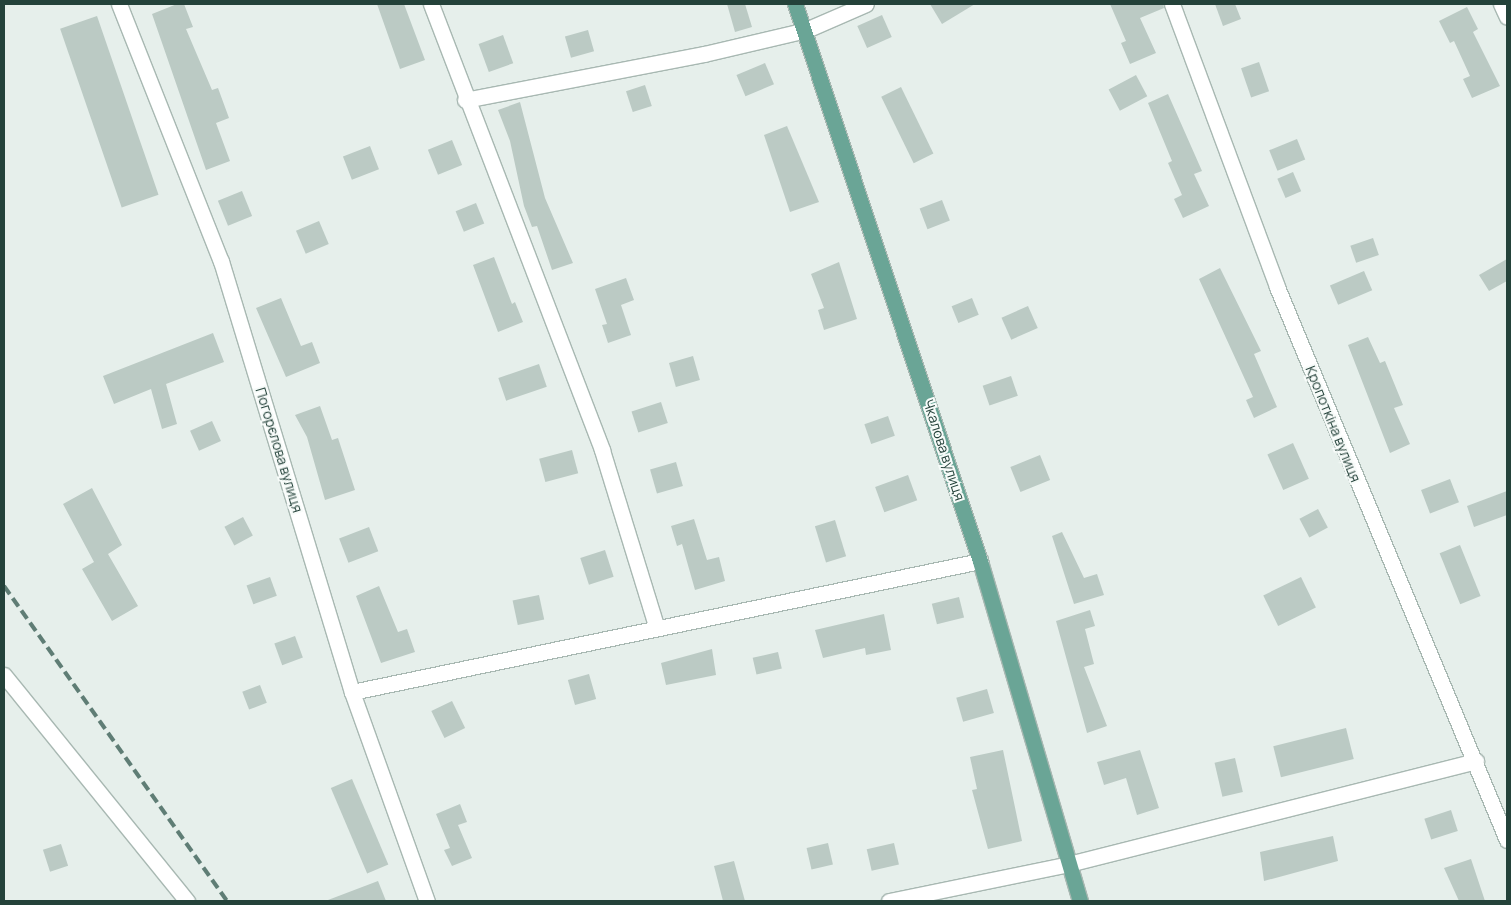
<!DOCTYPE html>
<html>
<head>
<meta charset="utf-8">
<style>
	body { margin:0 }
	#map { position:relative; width:1511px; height:905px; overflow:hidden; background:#e6efeb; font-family:Manrope,sans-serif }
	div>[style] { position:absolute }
	.building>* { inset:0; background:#bbcac4; transform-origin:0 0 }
	.roads { filter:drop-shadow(1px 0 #a8b8b2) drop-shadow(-1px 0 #a8b8b2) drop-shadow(0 1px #a8b8b2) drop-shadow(0 -1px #a8b8b2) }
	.minor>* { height:15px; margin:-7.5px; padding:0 7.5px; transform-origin:7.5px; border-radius:7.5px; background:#fff }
	.primary>* { height:15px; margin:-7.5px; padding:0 7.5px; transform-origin:7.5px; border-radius:7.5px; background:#6aa596 }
	.rail>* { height:4px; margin-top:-2px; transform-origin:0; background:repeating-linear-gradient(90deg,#5f7d75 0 10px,transparent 0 15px) }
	span { translate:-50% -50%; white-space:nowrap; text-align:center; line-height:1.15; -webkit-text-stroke:4px #f7fbf9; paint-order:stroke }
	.street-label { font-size:14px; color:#24423a }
	.frame { position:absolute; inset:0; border:5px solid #24423a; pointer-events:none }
</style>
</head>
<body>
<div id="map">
	<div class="building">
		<i style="clip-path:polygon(177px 4px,184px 4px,193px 27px,186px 29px,212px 90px,218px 88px,229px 118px,216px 123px,230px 161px,206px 170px,152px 14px)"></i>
		<i style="clip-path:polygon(377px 4px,404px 4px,425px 60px,400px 69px)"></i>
		<i style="clip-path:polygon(727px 4px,745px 4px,752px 27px,735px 32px)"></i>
		<i style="clip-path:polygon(930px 4px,975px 4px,942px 24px)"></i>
		<i style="clip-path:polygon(1110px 4px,1163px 4px,1164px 8px,1140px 18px,1156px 53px,1130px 64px,1121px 43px,1126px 41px)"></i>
		<i style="clip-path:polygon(1215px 4px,1235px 4px,1241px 19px,1223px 26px)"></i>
		<i style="clip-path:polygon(1467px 7px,1478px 29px,1473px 32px,1500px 86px,1472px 98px,1463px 79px,1470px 76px,1454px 41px,1450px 43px,1439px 21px)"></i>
		<i style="left:882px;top:15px;width:24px;height:27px;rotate:66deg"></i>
		<i style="left:97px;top:16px;width:189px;height:39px;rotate:71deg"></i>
		<i style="left:588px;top:30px;width:22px;height:24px;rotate:74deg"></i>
		<i style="left:503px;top:35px;width:30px;height:26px;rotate:70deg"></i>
		<i style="left:1259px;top:62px;width:31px;height:19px;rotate:71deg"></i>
		<i style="left:765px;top:63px;width:23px;height:31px;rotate:67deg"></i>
		<i style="left:1136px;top:75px;width:24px;height:31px;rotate:62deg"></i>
		<i style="left:645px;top:85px;width:22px;height:20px;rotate:72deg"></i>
		<i style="left:901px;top:87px;width:74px;height:22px;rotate:64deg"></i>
		<i style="clip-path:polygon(1168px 94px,1202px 171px,1194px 174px,1209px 206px,1183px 218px,1174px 199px,1182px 195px,1168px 163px,1172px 161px,1148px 103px)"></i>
		<i style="clip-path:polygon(520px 102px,545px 198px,573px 263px,552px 270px,537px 226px,532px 227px,524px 206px,510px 141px,498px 110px)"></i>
		<i style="clip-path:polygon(787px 126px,819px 202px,790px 212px,764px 135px)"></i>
		<i style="left:1297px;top:139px;width:22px;height:30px;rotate:68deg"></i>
		<i style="left:452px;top:140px;width:27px;height:26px;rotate:68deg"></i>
		<i style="left:370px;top:146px;width:25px;height:29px;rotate:69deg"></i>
		<i style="left:1293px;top:172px;width:21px;height:17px;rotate:67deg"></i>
		<i style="left:242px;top:191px;width:27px;height:26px;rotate:68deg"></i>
		<i style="left:942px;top:200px;width:22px;height:24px;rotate:69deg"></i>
		<i style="left:476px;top:203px;width:22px;height:22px;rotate:68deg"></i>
		<i style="left:319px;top:221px;width:25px;height:25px;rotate:67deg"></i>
		<i style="left:1373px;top:238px;width:18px;height:24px;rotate:71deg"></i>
		<i style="clip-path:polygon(494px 257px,512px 304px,515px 302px,523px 322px,498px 332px,473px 265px)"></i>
		<i style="clip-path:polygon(1507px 259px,1507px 281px,1489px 291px,1479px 275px)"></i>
		<i style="clip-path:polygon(839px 262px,857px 319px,824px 330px,818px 310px,824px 308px,811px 274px)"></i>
		<i style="clip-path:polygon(1220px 268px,1261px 351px,1254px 354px,1277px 407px,1254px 418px,1246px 400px,1253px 397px,1199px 279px)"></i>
		<i style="left:1364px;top:271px;width:21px;height:37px;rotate:67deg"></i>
		<i style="clip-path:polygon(626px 278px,634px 300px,621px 305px,631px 335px,608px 343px,602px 325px,607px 324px,595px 289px)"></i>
		<i style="clip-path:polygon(281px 298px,301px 346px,312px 342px,320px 363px,286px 377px,256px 308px)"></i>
		<i style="left:972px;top:298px;width:18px;height:22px;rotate:68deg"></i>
		<i style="left:1028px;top:306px;width:24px;height:29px;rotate:66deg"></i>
		<i style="clip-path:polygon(213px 333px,224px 362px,166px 384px,177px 424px,162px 429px,151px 389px,114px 404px,103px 376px)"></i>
		<i style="clip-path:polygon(1368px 337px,1380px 363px,1385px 361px,1403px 405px,1394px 408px,1410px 444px,1390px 453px,1348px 345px)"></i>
		<i style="left:693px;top:356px;width:25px;height:25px;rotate:74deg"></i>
		<i style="left:539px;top:364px;width:24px;height:43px;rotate:71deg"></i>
		<i style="left:1011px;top:376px;width:21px;height:30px;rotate:71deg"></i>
		<i style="left:661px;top:402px;width:22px;height:31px;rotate:72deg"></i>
		<i style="clip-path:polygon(320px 406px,332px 440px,338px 438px,355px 490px,325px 500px,307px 437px,295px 415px)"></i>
		<i style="left:888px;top:416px;width:21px;height:25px;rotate:71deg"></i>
		<i style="left:212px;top:421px;width:22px;height:24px;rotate:66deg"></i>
		<i style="left:1293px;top:443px;width:39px;height:28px;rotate:66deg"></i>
		<i style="left:572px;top:450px;width:24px;height:34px;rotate:75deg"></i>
		<i style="left:1040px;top:455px;width:27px;height:32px;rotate:68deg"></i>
		<i style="left:676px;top:462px;width:25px;height:27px;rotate:74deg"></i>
		<i style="left:908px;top:475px;width:27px;height:35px;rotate:70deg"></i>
		<i style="left:1450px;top:479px;width:25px;height:31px;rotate:69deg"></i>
		<i style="clip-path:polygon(92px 488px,122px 545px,108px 554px,138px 606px,112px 621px,82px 569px,94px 562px,63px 504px)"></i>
		<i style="clip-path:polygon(1507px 491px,1507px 515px,1474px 527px,1467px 506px)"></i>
		<i style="left:1318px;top:509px;width:21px;height:21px;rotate:62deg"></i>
		<i style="left:243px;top:517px;width:21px;height:21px;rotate:62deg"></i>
		<i style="clip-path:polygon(694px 519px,707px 560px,719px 557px,725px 581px,695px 590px,682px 544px,677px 546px,671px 526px)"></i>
		<i style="left:835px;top:520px;width:38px;height:21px;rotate:73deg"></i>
		<i style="left:369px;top:527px;width:26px;height:32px;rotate:69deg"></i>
		<i style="clip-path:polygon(1062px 532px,1084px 578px,1097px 574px,1104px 595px,1074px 604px,1052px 536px)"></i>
		<i style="left:1460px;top:545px;width:55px;height:22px;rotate:68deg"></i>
		<i style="left:605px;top:550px;width:28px;height:26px;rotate:72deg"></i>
		<i style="left:270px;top:577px;width:20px;height:25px;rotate:70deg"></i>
		<i style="left:1301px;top:577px;width:34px;height:42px;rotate:64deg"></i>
		<i style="clip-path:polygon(379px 586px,398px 632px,407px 629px,415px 652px,381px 663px,356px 596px)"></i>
		<i style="left:539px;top:595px;width:25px;height:27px;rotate:78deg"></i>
		<i style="left:959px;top:597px;width:21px;height:28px;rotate:76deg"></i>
		<i style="clip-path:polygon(1090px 610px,1095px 626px,1085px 629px,1094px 664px,1084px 667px,1107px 726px,1087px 733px,1056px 621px)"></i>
		<i style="clip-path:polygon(884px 614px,891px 650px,866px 655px,865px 648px,823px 658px,815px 630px)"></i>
		<i style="left:295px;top:636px;width:23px;height:22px;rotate:70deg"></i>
		<i style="clip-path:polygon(712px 649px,716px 675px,666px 685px,661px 663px)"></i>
		<i style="left:778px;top:652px;width:17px;height:26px;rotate:77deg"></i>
		<i style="left:589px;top:674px;width:26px;height:22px;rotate:74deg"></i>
		<i style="left:260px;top:685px;width:19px;height:19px;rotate:69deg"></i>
		<i style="left:987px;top:689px;width:25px;height:32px;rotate:74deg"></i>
		<i style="left:452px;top:701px;width:30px;height:23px;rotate:64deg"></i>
		<i style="left:1346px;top:728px;width:32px;height:75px;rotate:76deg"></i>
		<i style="clip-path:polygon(1003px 750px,1022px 841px,988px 849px,972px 790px,977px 789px,970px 757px)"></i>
		<i style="clip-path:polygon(1140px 750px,1159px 808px,1137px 815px,1126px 778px,1104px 785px,1097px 762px)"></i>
		<i style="left:1235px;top:758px;width:35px;height:21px;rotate:77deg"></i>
		<i style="left:352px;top:779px;width:93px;height:23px;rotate:67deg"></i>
		<i style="clip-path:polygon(460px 804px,467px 822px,458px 825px,472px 858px,452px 866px,444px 850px,450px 848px,436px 814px)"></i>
		<i style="left:1451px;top:810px;width:22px;height:28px;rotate:72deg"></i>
		<i style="clip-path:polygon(1333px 836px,1338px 861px,1264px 881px,1260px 852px)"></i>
		<i style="left:828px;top:843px;width:22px;height:22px;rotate:77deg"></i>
		<i style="left:894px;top:843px;width:22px;height:28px;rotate:77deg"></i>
		<i style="left:61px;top:844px;width:23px;height:19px;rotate:72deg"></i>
		<i style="clip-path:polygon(1471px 859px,1485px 901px,1459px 901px,1444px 868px)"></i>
		<i style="clip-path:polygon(734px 861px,745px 901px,723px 901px,714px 866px)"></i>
		<i style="clip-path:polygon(378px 881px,386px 901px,328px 901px,328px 900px)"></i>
	</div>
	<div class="roads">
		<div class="minor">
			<i style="left:119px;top:4px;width:277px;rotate:68.4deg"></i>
			<i style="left:221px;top:261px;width:450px;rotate:73.1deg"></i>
			<i style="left:352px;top:692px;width:222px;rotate:70.3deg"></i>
			<i style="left:431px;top:4px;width:478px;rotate:69deg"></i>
			<i style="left:602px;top:450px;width:184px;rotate:72.9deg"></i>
			<i style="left:1172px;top:4px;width:302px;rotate:69.6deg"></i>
			<i style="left:1277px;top:287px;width:599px;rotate:67.42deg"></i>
			<i style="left:1501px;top:4px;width:14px;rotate:65deg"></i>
			<i style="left:465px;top:100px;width:243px;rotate:-10.9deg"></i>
			<i style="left:704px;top:54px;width:105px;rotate:-13.2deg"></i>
			<i style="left:806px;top:30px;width:65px;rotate:-23.4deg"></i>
			<i style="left:4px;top:675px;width:291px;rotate:51deg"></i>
			<i style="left:352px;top:692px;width:642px;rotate:-11.78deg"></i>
			<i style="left:889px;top:901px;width:184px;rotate:-11.6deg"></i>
			<i style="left:1069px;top:864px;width:420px;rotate:-14.2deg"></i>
		</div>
		<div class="primary">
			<i style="left:795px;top:4px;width:587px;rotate:71.63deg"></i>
			<i style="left:980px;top:561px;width:354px;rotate:73.6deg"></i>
		</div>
	</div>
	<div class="rail">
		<i style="left:4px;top:586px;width:386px;rotate:54.7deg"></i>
	</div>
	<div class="street-label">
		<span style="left:1333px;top:424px;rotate:68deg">Кропоткіна вулиця</span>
		<span style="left:279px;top:450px;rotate:73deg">Погорєлова вулиця</span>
		<span style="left:944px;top:450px;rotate:72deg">Чкалова вулиця</span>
	</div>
	<div class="frame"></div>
</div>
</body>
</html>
